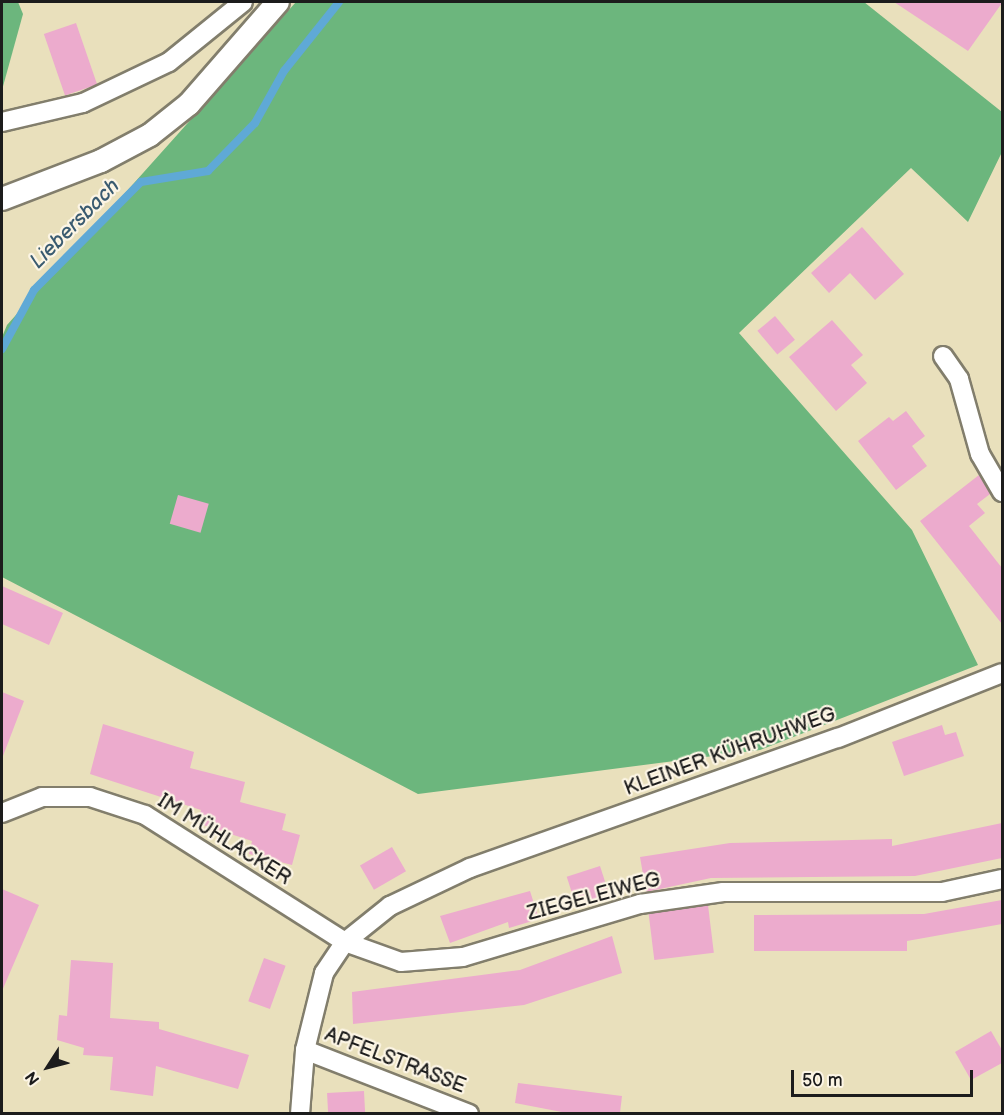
<!DOCTYPE html>
<html>
<head>
<meta charset="utf-8">
<style>
	body { margin:0 }
	#map { position:relative; width:1004px; height:1115px; overflow:hidden; background:#e9e0bc; font-family:"Balsamiq Sans",sans-serif }
	div>[style] { position:absolute }
	.forest>* { inset:0; background:#6cb67d }
	.stream>* { height:8px; margin:-4px; padding:0 4px; transform-origin:4px; border-radius:4px; background:#5fa9d6 }
	.building>* { inset:0; background:#ecabcd; transform-origin:0 0 }
	.roads { filter:drop-shadow(2px 0 #827e6c) drop-shadow(-2px 0 #827e6c) drop-shadow(0 2px #827e6c) drop-shadow(0 -2px #827e6c) }
	.minor>* { height:18px; margin:-9px; padding:0 9px; transform-origin:9px; border-radius:9px; background:#fff }
	.tertiary>* { height:22px; margin:-11px; padding:0 11px; transform-origin:11px; border-radius:11px; background:#fff }
	span { translate:-50% -50%; white-space:nowrap; text-align:center; line-height:1.15; -webkit-text-stroke:4.5px #fcf5e5; paint-order:stroke }
	.street-label { font-size:20px; color:#1c1c1c }
	.water-label { font-size:21px; color:#3a5b70; font-style:italic }
	.frame { position:absolute; inset:0; border:3px solid #1c1c1c; pointer-events:none }
	.north { position:absolute; left:18px; top:1037px; width:60px; height:60px; -webkit-text-stroke:4px #fcf5e5; paint-order:stroke; rotate:234deg; font-size:16px; font-weight:700; line-height:24px; text-align:center; color:#1c1c1c }
	.north::after { content:''; display:block; margin:auto; width:21px; height:27px; background:#1c1c1c; clip-path:polygon(50% 0,100% 100%,50% 72%,0 100%) }
	.scale { position:absolute; left:791px; top:1070px; width:182px; height:27px; box-sizing:border-box; border:3px solid #1c1c1c; border-top:0; padding-left:8px; font-size:18px; line-height:21px; white-space:nowrap; color:#1c1c1c; -webkit-text-stroke:4px #fcf5e5; paint-order:stroke }
</style>
</head>
<body>
<div id="map">
	<div class="forest">
		<i style="clip-path:polygon(2px 2px,18px 2px,23px 14px,2px 90px)"></i>
		<i style="clip-path:polygon(296px 2px,864px 2px,1002px 112px,1002px 152px,968px 222px,911px 168px,739px 333px,912px 530px,978px 665px,760px 750px,418px 794px,2px 577px,2px 337px,7px 325px)"></i>
	</div>
	<div class="stream">
		<i style="left:2px;top:349px;width:67px;rotate:-61.5deg"></i>
		<i style="left:34px;top:290px;width:152px;rotate:-45.3deg"></i>
		<i style="left:141px;top:182px;width:68px;rotate:-9.3deg"></i>
		<i style="left:208px;top:171px;width:67px;rotate:-45.6deg"></i>
		<i style="left:255px;top:123px;width:60px;rotate:-60.9deg"></i>
		<i style="left:284px;top:71px;width:88px;rotate:-51.4deg"></i>
	</div>
	<div class="building">
		<i style="clip-path:polygon(894px 2px,1002px 2px,1002px 3px,968px 51px)"></i>
		<i style="left:76px;top:23px;width:65px;height:34px;rotate:71deg"></i>
		<i style="clip-path:polygon(862px 227px,904px 274px,875px 300px,850px 273px,829px 293px,811px 273px)"></i>
		<i style="left:775px;top:316px;width:31px;height:23px;rotate:50deg"></i>
		<i style="clip-path:polygon(832px 320px,863px 355px,851px 365px,867px 383px,836px 411px,789px 357px)"></i>
		<i style="clip-path:polygon(906px 411px,925px 436px,912px 446px,927px 466px,896px 490px,858px 441px,889px 417px,893px 421px)"></i>
		<i style="clip-path:polygon(979px 475px,990px 494px,977px 504px,985px 513px,969px 526px,1002px 568px,1002px 624px,920px 521px)"></i>
		<i style="left:178px;top:495px;width:32px;height:30px;rotate:16deg"></i>
		<i style="clip-path:polygon(2px 586px,63px 613px,49px 645px,2px 624px)"></i>
		<i style="clip-path:polygon(2px 692px,24px 701px,3px 756px,2px 756px)"></i>
		<i style="clip-path:polygon(103px 724px,194px 752px,190px 768px,245px 782px,240px 802px,286px 814px,282px 830px,300px 835px,292px 865px,249px 854px,252px 841px,197px 823px,201px 810px,90px 774px)"></i>
		<i style="clip-path:polygon(942px 725px,945px 735px,956px 732px,964px 756px,904px 776px,892px 742px)"></i>
		<i style="clip-path:polygon(1002px 823px,1002px 858px,915px 876px,711px 878px,646px 892px,640px 857px,730px 843px,892px 839px,892px 846px)"></i>
		<i style="left:392px;top:847px;width:28px;height:37px;rotate:60deg"></i>
		<i style="left:600px;top:866px;width:33px;height:35px;rotate:72deg"></i>
		<i style="clip-path:polygon(2px 889px,39px 905px,2px 991px)"></i>
		<i style="clip-path:polygon(530px 891px,539px 919px,509px 928px,508px 922px,450px 943px,440px 916px)"></i>
		<i style="clip-path:polygon(1002px 900px,1002px 924px,907px 941px,907px 951px,754px 951px,754px 915px,924px 914px)"></i>
		<i style="left:708px;top:905px;width:48px;height:60px;rotate:83deg"></i>
		<i style="clip-path:polygon(612px 936px,622px 973px,524px 1005px,353px 1024px,352px 992px,520px 970px)"></i>
		<i style="left:264px;top:958px;width:23px;height:46px;rotate:20deg"></i>
		<i style="clip-path:polygon(71px 960px,113px 963px,110px 1018px,159px 1022px,159px 1029px,249px 1055px,238px 1089px,156px 1066px,153px 1096px,110px 1090px,113px 1057px,83px 1055px,84px 1048px,57px 1040px,59px 1015px,67px 1016px)"></i>
		<i style="clip-path:polygon(991px 1031px,1002px 1050px,1002px 1063px,971px 1080px,955px 1052px)"></i>
		<i style="clip-path:polygon(518px 1083px,622px 1096px,620px 1113px,567px 1113px,515px 1103px)"></i>
		<i style="left:364px;top:1091px;width:22px;height:37px;rotate:87deg"></i>
	</div>
	<div class="roads">
		<div class="minor">
			<i style="left:2px;top:122px;width:83px;rotate:-13.2deg"></i>
			<i style="left:83px;top:103px;width:95px;rotate:-25.5deg"></i>
			<i style="left:169px;top:62px;width:95px;rotate:-39deg"></i>
			<i style="left:943px;top:356px;width:28px;rotate:55deg"></i>
			<i style="left:959px;top:379px;width:78px;rotate:74.4deg"></i>
			<i style="left:980px;top:454px;width:44px;rotate:59.9deg"></i>
			<i style="left:2px;top:813px;width:43px;rotate:-21.8deg"></i>
			<i style="left:42px;top:797px;width:48px"></i>
			<i style="left:90px;top:797px;width:58px;rotate:18.1deg"></i>
			<i style="left:145px;top:815px;width:237px;rotate:32.4deg"></i>
			<i style="left:345px;top:942px;width:59px;rotate:19.7deg"></i>
			<i style="left:401px;top:962px;width:62px;rotate:-4.6deg"></i>
			<i style="left:463px;top:957px;width:185px;rotate:-16.7deg"></i>
			<i style="left:640px;top:904px;width:84px;rotate:-8.2deg"></i>
			<i style="left:723px;top:892px;width:219px"></i>
			<i style="left:942px;top:892px;width:61px;rotate:-12.2deg"></i>
			<i style="left:305px;top:1050px;width:176px;rotate:21.3deg"></i>
			<i style="left:300px;top:1114px;width:64px;rotate:-85.5deg"></i>
			<i style="left:305px;top:1050px;width:79px;rotate:-76.1deg"></i>
			<i style="left:324px;top:973px;width:37px;rotate:-56deg"></i>
			<i style="left:345px;top:942px;width:58px;rotate:-38.7deg"></i>
			<i style="left:390px;top:906px;width:89px;rotate:-25.4deg"></i>
			<i style="left:470px;top:868px;width:390px;rotate:-19.5deg"></i>
			<i style="left:838px;top:738px;width:176px;rotate:-21.6deg"></i>
		</div>
		<div class="tertiary">
			<i style="left:2px;top:199px;width:106px;rotate:-21deg"></i>
			<i style="left:101px;top:161px;width:55px;rotate:-28deg"></i>
			<i style="left:150px;top:135px;width:50px;rotate:-38.5deg"></i>
			<i style="left:189px;top:104px;width:135px;rotate:-48.9deg"></i>
		</div>
	</div>
	<div class="street-label">
		<span style="left:730px;top:752px;rotate:-20deg">KLEINER KÜHRUHWEG</span>
		<span style="left:224px;top:840px;rotate:32deg">IM MÜHLACKER</span>
		<span style="left:594px;top:897px;rotate:-15deg">ZIEGELEIWEG</span>
		<span style="left:395px;top:1061px;rotate:21deg">APFELSTRASSE</span>
	</div>
	<div class="water-label">
		<span style="left:75px;top:224px;rotate:-45deg">Liebersbach</span>
	</div>
	<div class="frame"></div>
	<div class="north">N</div>
	<div class="scale">50 m</div>
</div>
</body>
</html>
